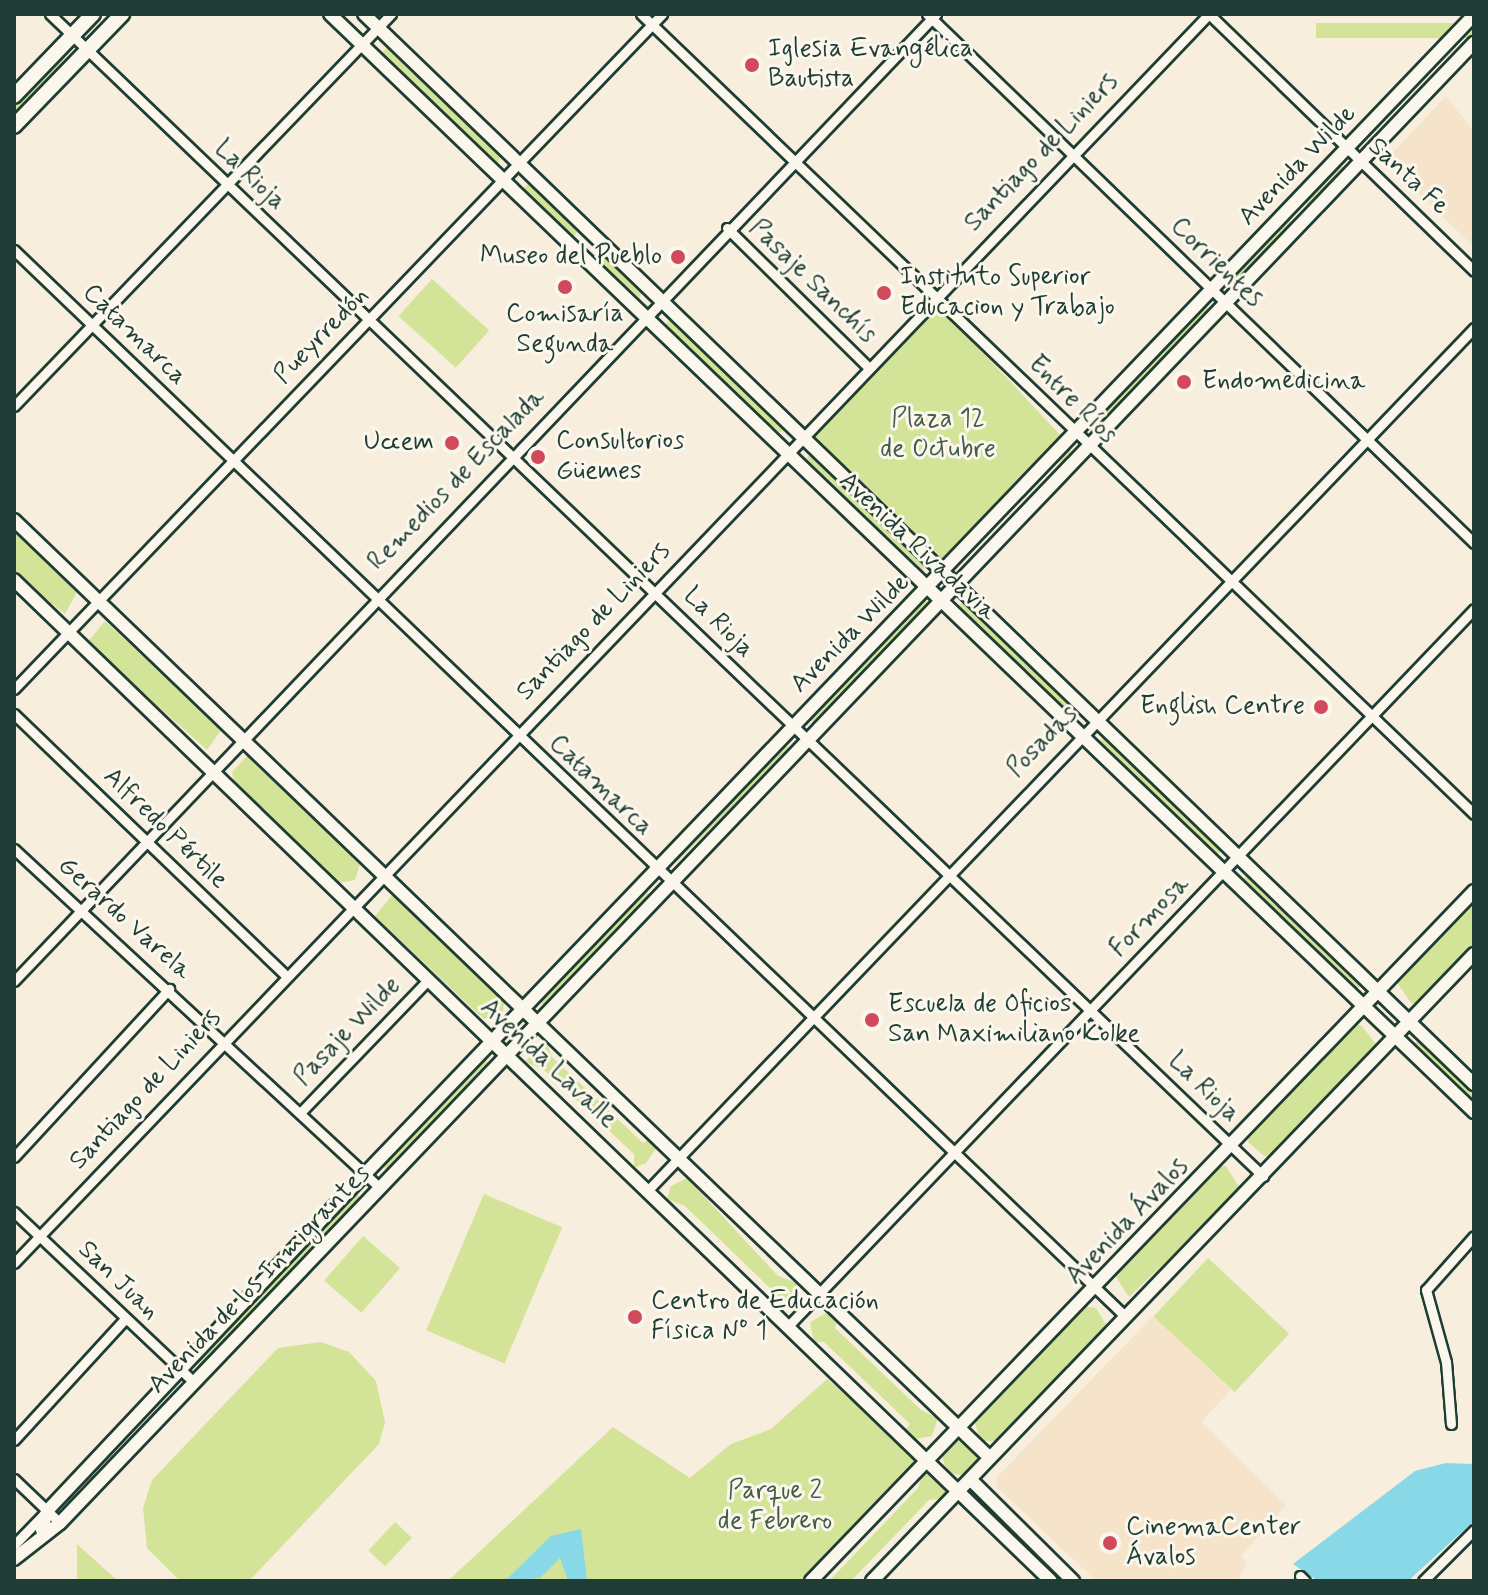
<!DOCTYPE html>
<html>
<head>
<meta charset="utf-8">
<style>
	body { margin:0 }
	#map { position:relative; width:1488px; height:1595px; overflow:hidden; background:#f8eedd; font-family:Mynerve,sans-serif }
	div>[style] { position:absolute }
	.built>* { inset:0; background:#f5e4ca }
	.green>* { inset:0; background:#d3e498; transform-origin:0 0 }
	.round { border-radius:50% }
	.water>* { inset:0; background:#89d8e7 }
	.roads { filter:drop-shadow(2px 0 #1f3d34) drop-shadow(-2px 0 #1f3d34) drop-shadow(0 2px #1f3d34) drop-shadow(0 -2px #1f3d34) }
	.street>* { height:9px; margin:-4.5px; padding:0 4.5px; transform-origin:4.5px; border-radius:4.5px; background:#fbf7ec }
	.secondary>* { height:12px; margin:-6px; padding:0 6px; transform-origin:6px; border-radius:6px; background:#fbf7ec }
	.primary>* { height:14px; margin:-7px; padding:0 7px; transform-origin:7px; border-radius:7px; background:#fbf7ec }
	.dots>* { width:22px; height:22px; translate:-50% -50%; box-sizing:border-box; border:4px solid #fbf7ec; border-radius:50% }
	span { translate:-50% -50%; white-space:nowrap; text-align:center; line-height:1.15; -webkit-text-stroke:6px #fbf7ec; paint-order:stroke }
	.poi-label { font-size:26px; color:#1f3d34 }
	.left { translate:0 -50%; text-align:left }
	.right { translate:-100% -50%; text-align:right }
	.street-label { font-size:26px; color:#1f3d34 }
	.park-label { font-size:26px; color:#435e48 }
	.frame { position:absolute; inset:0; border:16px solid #1f3d34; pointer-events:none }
</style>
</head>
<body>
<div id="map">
	<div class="built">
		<i style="clip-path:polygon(1446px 96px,1474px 132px,1474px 247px,1385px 161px)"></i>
		<i style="clip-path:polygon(1153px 1316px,1231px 1390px,1201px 1422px,1286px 1505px,1241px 1556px,1247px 1565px,1237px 1581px,1096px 1581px,997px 1487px,996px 1478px)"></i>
	</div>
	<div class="green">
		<i style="left:1474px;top:23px;width:15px;height:158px;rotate:90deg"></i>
		<i style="clip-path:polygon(388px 46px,501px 156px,498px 163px,381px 54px)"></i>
		<i style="clip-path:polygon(63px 56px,68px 63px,14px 120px,14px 103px)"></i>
		<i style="clip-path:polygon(1340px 163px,1346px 172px,1311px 209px,1301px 200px)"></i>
		<i style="left:529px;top:183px;width:69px;height:8px;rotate:44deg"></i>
		<i style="clip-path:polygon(1286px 217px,1297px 227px,1235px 287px,1229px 283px)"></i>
		<i style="clip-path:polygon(600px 253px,641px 292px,640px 298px,595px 258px)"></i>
		<i style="left:432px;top:279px;width:77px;height:50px;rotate:42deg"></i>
		<i style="clip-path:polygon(1203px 305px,1211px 310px,1097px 428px,1093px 422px)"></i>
		<i style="clip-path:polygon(941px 308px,1063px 438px,945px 561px,811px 433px,932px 309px)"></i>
		<i style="clip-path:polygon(669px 320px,783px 428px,783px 431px,776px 433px,665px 325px)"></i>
		<i style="left:1070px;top:449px;width:7px;height:163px;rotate:63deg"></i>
		<i style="clip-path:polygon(810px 455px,925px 564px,923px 570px,805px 460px)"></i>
		<i style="clip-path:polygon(14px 529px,78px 590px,65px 614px,14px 573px)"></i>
		<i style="clip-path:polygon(924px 600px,932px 604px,816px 723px,810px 720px)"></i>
		<i style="clip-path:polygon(965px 601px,1080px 711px,1079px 715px,1072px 717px,958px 607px)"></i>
		<i style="clip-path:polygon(105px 621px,221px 730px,207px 750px,87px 643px)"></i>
		<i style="clip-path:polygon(1103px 737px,1221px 850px,1218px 854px,1099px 743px)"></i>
		<i style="clip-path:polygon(784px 744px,790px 749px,678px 861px,675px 857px)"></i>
		<i style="clip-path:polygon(248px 755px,361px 861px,355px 880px,337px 883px,234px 781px,232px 772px)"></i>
		<i style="clip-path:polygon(1247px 875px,1361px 981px,1360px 987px,1353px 989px,1242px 881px)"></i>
		<i style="clip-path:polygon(644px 890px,649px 894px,544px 1006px,537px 999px)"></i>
		<i style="clip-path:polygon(394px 893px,505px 995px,503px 1012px,485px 1019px,477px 1013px,375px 916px)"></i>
		<i style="clip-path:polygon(1474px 897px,1474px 946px,1419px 1004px,1411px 1003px,1396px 981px)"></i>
		<i style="clip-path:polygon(1361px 1025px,1378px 1047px,1273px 1156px,1264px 1156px,1248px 1142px,1250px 1132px,1351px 1026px)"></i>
		<i style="clip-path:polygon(1420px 1038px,1474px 1091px,1474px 1104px,1412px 1047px)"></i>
		<i style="clip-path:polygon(545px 1039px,552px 1057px,643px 1143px,652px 1137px,659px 1144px,646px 1163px,634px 1168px,634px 1154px,543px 1069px,525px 1062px)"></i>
		<i style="clip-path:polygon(485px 1059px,488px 1062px,387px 1170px,383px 1166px)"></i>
		<i style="clip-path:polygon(1226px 1166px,1241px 1190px,1129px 1297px,1114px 1274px,1216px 1167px)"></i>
		<i style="clip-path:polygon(687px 1178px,778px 1276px,798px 1283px,788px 1301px,776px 1305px,773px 1291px,685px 1206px,667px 1199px,671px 1186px)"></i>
		<i style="clip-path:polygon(357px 1194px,360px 1197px,200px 1367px,196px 1363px)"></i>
		<i style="left:484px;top:1194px;width:85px;height:148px;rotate:23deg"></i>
		<i style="left:363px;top:1236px;width:49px;height:59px;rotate:41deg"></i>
		<i style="left:1208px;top:1258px;width:111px;height:80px;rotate:43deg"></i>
		<i style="clip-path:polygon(1083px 1306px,1096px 1308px,1108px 1328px,999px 1441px,980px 1441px,974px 1419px)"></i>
		<i style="clip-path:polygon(830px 1311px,838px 1317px,835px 1328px,921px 1410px,938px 1418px,932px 1436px,916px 1439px,906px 1429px,910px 1424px,824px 1342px,814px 1342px,810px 1322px)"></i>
		<i style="clip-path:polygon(321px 1342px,349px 1352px,376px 1381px,385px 1422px,379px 1444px,249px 1581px,180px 1581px,147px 1548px,143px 1508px,152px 1480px,278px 1348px)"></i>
		<i style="clip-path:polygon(827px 1379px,919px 1457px,806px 1581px,448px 1581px,613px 1427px,690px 1478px,731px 1444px,771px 1429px)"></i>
		<i class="round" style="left:943px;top:1441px;width:34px;height:34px"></i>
		<i style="clip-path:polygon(924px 1469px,946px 1482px,945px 1498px,929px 1500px,851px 1581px,829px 1581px,918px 1488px)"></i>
		<i style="left:395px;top:1522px;width:23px;height:39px;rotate:43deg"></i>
		<i style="clip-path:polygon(77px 1544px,118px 1581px,77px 1581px)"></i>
	</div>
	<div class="water">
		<i style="clip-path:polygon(1446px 1463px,1474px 1464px,1474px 1521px,1408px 1581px,1318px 1581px,1293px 1564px,1415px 1471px)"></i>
		<i style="clip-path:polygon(581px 1529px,587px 1581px,568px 1581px,560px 1558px,540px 1578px,505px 1581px,551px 1536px)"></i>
	</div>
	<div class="roads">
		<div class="street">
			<i style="left:50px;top:14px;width:1680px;rotate:43.77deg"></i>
			<i style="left:641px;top:14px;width:1155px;rotate:43.84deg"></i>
			<i style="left:927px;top:14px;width:761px;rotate:44.04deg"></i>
			<i style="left:1209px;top:14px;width:369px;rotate:44.1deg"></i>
			<i style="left:727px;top:228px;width:197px;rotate:44.6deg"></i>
			<i style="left:14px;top:250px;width:1540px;rotate:43.82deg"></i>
			<i style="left:14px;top:406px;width:544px;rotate:-46.12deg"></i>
			<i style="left:14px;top:689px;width:936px;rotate:-46.17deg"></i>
			<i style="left:14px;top:714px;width:378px;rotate:43.9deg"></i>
			<i style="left:14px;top:849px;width:497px;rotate:42.8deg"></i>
			<i style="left:14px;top:981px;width:1336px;rotate:-46.36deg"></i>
			<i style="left:300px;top:1113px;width:183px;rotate:-46.1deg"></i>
			<i style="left:14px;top:1157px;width:229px;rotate:-47.3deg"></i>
			<i style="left:648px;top:1190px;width:1194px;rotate:-46.22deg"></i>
			<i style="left:14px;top:1212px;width:246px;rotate:43.4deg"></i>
			<i style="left:14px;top:1263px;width:1729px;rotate:-46.27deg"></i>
			<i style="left:790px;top:1324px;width:989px;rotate:-46.27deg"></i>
			<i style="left:1451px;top:1424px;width:62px;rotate:-94.6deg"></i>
			<i style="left:1446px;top:1362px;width:75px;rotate:-105.5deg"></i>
			<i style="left:1426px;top:1290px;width:72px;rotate:-48.4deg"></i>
			<i style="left:14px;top:1440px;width:164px;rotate:-47.5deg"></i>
			<i style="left:14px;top:1479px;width:64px;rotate:43.7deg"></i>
			<i style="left:14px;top:1545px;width:45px;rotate:-45.9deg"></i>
			<i style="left:1300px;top:1576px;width:7px;rotate:45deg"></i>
			<i style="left:1423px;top:1581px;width:72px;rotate:-45deg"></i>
		</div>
		<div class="secondary">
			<i style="left:330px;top:14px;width:1586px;rotate:43.82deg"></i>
			<i style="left:364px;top:14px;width:1542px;rotate:43.95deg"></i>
			<i style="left:14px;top:520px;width:1352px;rotate:43.86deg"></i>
			<i style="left:14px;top:580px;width:1441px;rotate:43.99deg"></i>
			<i style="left:973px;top:1482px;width:141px;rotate:44.7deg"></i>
			<i style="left:42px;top:1530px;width:20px;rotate:-75deg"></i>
			<i style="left:47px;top:1511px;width:462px;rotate:-46.7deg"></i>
			<i style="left:364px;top:1175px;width:1606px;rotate:-46.26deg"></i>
			<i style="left:14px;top:1559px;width:58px;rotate:-38deg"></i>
			<i style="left:60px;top:1523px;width:2047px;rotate:-46.31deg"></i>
			<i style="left:811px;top:1581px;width:957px;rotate:-46.14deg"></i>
			<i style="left:872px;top:1581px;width:869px;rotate:-46.17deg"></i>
		</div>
		<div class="primary">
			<i style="left:14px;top:96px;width:114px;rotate:-46.1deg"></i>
			<i style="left:14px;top:126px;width:156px;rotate:-46deg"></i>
		</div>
	</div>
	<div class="dots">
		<i style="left:752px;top:65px;background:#d1495b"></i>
		<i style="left:678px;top:257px;background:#d1495b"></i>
		<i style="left:565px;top:287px;background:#d1495b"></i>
		<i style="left:884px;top:293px;background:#d1495b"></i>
		<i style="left:1184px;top:382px;background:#d1495b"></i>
		<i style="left:452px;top:443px;background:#d1495b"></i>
		<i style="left:538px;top:457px;background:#d1495b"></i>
		<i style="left:1321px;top:707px;background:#d1495b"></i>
		<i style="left:872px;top:1020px;background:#d1495b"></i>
		<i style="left:635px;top:1317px;background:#d1495b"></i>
		<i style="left:1110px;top:1543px;background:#d1495b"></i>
	</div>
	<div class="poi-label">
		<span class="left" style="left:768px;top:65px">Iglesia Evangélica<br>Bautista</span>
		<span class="right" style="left:662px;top:257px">Museo del Pueblo</span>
		<span class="left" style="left:900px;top:293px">Instituto Superior<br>Educacion y Trabajo</span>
		<span style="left:565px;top:330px">Comisaría<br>Segunda</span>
		<span class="left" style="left:1202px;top:382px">Endomedicina</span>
		<span class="left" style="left:556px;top:457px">Consultorios<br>Güemes</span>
		<span class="right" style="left:434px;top:443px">Uccem</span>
		<span class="right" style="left:1305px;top:707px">English Centre</span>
		<span class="left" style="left:888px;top:1020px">Escuela de Oficios<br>San Maximiliano Kolke</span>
		<span class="left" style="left:651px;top:1317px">Centro de Educación<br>Física Nº 1</span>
		<span class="left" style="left:1126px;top:1543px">CinemaCenter<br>Ávalos</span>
	</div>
	<div class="street-label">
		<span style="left:1042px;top:153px;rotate:-46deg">Santiago de Liniers</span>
		<span style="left:1298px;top:166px;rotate:-46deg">Avenida Wilde</span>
		<span style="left:249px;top:176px;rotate:44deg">La Rioja</span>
		<span style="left:1408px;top:177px;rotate:43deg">Santa Fe</span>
		<span style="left:1216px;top:263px;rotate:44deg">Corrientes</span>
		<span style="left:812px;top:282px;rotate:44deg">Pasaje Sanchís</span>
		<span style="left:134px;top:335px;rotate:44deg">Catamarca</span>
		<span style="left:322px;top:336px;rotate:-46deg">Pueyrredón</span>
		<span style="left:1072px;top:400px;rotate:45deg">Entre Ríos</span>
		<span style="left:457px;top:480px;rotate:-46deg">Remedios de Escalada</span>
		<span style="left:917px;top:547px;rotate:43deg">Avenida Rivadavia</span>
		<span style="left:594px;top:622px;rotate:-46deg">Santiago de Liniers</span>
		<span style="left:718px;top:623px;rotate:45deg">La Rioja</span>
		<span style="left:851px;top:634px;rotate:-45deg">Avenida Wilde</span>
		<span style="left:1043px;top:742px;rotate:-46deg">Posadas</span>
		<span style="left:600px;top:786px;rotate:44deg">Catamarca</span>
		<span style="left:165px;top:829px;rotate:44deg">Alfredo Pértile</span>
		<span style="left:1150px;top:917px;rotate:-46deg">Formosa</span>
		<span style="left:124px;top:919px;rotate:42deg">Gerardo Varela</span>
		<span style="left:348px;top:1032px;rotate:-46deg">Pasaje Wilde</span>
		<span style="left:548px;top:1064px;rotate:43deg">Avenida Lavalle</span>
		<span style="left:1203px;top:1088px;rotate:44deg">La Rioja</span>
		<span style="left:146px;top:1090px;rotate:-47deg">Santiago de Liniers</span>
		<span style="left:1128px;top:1222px;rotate:-46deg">Avenida Ávalos</span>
		<span style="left:260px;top:1280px;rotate:-46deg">Avenida de los Inmigrantes</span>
		<span style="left:118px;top:1281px;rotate:44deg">San Juan</span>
	</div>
	<div class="park-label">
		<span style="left:938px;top:435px">Plaza 12<br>de Octubre</span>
		<span style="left:775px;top:1507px">Parque 2<br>de Febrero</span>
	</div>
	<div class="frame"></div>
</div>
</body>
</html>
